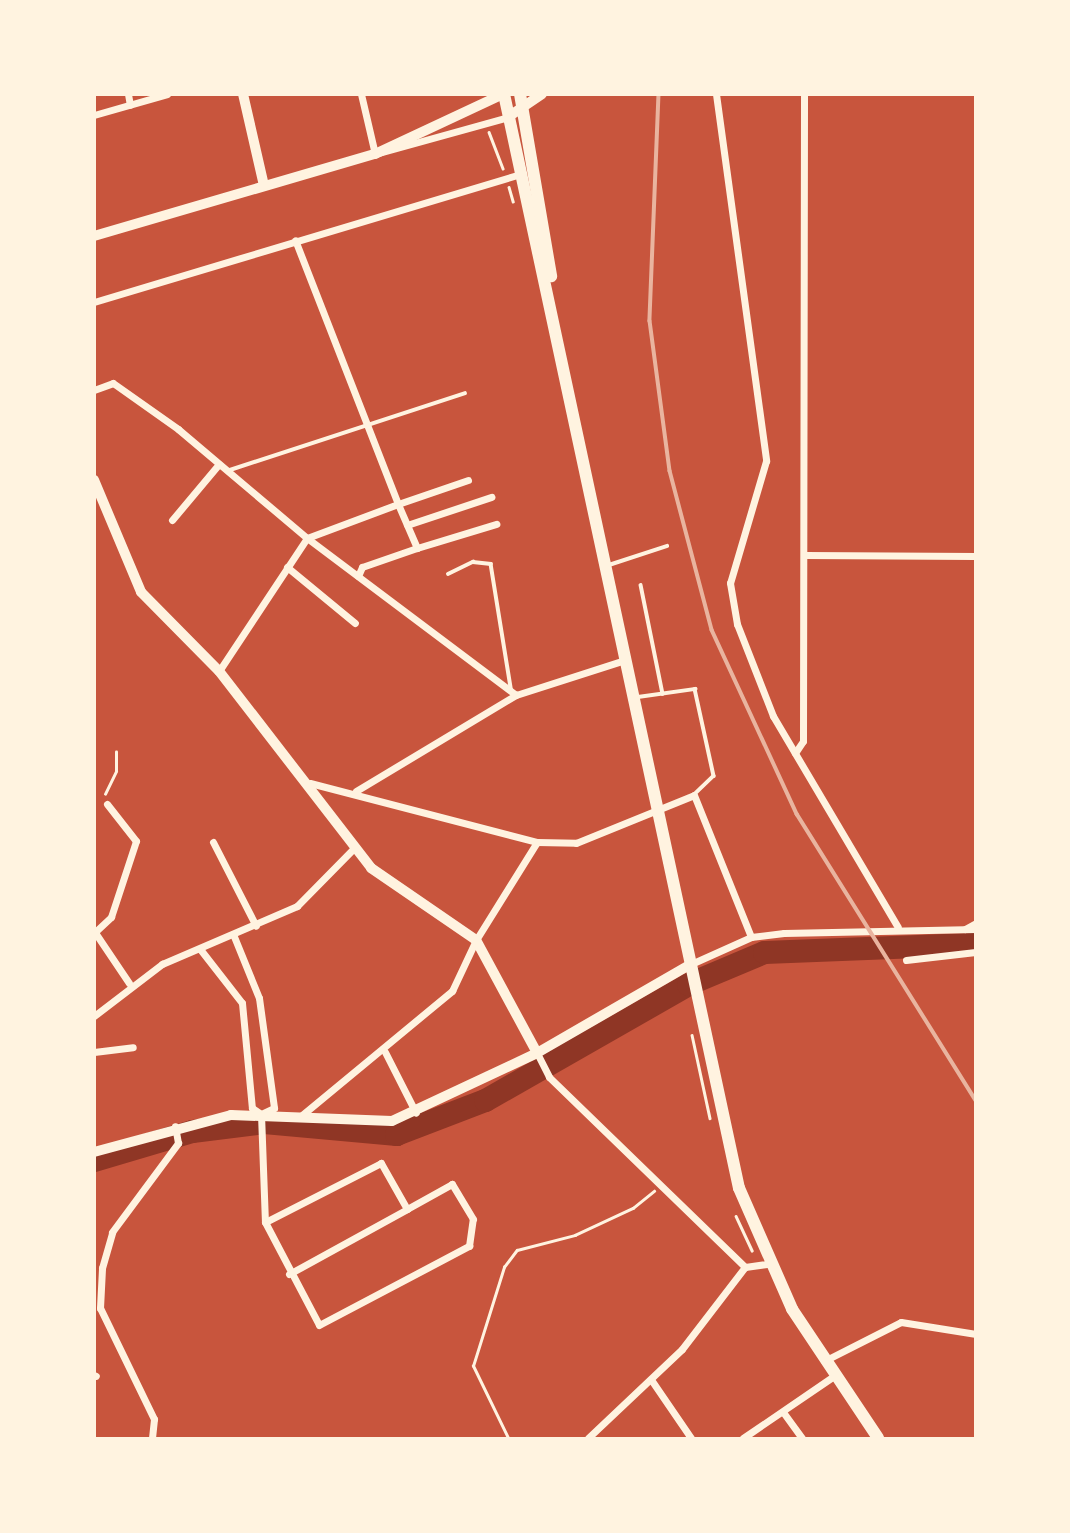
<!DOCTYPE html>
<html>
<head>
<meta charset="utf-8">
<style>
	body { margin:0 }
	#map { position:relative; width:1070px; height:1533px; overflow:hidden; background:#c8553d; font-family:Jost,sans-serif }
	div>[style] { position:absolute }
	.river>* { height:23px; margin:-11.5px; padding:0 11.5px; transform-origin:11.5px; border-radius:11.5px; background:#8f3625 }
	.path>* { height:2.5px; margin:-1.25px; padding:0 1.25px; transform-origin:1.25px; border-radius:1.25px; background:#fff3e0 }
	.service>* { height:3.5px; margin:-1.75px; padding:0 1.75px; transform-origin:1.75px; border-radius:1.75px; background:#fff3e0 }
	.minor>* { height:7px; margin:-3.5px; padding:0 3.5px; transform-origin:3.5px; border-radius:3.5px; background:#fff3e0 }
	.tertiary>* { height:10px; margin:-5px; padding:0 5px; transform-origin:5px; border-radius:5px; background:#fff3e0 }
	.trunk>* { height:12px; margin:-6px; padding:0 6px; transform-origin:6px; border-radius:6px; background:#fff3e0 }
	.rail>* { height:3.5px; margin:-1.75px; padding:0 1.75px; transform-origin:1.75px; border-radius:1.75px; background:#e9b49f }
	span { translate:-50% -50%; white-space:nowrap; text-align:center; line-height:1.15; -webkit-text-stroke:7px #fff3e0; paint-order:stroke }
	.frame { position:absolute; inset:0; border:96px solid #fff3e0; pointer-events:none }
</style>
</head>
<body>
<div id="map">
	<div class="river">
		<i style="left:94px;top:1160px;width:102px;rotate:-16.5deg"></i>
		<i style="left:192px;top:1131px;width:73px;rotate:-7.1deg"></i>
		<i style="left:264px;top:1122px;width:133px;rotate:5.2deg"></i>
		<i style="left:396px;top:1134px;width:95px;rotate:-20.9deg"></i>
		<i style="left:485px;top:1100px;width:234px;rotate:-29.7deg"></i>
		<i style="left:688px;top:984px;width:82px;rotate:-22.8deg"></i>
		<i style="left:764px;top:952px;width:212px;rotate:-2.2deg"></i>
	</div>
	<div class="path">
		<i style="left:489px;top:132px;width:39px;rotate:69deg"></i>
		<i style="left:509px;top:187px;width:15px;rotate:74deg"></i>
		<i style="left:105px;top:794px;width:25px;rotate:-64deg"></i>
		<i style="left:116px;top:771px;width:19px;rotate:-90deg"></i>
		<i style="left:692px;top:1035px;width:85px;rotate:77.8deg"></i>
		<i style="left:736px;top:1216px;width:38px;rotate:65deg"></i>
		<i style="left:508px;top:1438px;width:80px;rotate:-115.9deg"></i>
		<i style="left:473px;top:1366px;width:104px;rotate:-72.6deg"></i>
		<i style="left:504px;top:1267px;width:21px;rotate:-53deg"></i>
		<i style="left:517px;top:1250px;width:60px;rotate:-14.5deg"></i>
		<i style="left:575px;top:1235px;width:64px;rotate:-25deg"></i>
		<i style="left:633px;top:1208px;width:27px;rotate:-39deg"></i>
	</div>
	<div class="service">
		<i style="left:230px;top:470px;width:247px;rotate:-18.1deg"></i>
		<i style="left:609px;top:565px;width:61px;rotate:-18.1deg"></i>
		<i style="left:448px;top:574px;width:28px;rotate:-26deg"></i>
		<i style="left:473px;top:562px;width:18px;rotate:6deg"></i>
		<i style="left:491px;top:564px;width:126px;rotate:80.8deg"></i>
		<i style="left:641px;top:585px;width:111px;rotate:78.6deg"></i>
		<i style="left:638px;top:697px;width:58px;rotate:-8deg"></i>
		<i style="left:695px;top:689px;width:89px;rotate:77.7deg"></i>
		<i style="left:714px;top:776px;width:28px;rotate:136deg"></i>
	</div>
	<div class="minor">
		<i style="left:128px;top:94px;width:11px;rotate:80deg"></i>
		<i style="left:361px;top:94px;width:62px;rotate:76.9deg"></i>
		<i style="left:375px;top:154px;width:138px;rotate:-15.5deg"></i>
		<i style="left:716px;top:94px;width:370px;rotate:82.2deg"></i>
		<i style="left:766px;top:461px;width:127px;rotate:106.4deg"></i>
		<i style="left:730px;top:583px;width:42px;rotate:80.3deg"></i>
		<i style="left:737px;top:624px;width:99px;rotate:68.6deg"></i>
		<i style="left:773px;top:716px;width:245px;rotate:59.4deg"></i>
		<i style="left:94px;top:115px;width:76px;rotate:-16deg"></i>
		<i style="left:94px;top:302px;width:448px;rotate:-16.7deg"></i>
		<i style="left:94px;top:390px;width:20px;rotate:-20deg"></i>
		<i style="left:113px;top:383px;width:80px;rotate:35.3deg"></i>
		<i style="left:178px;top:429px;width:169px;rotate:40.2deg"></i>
		<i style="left:307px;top:538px;width:261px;rotate:36.9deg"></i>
		<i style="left:172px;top:520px;width:73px;rotate:-50deg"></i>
		<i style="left:407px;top:525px;width:89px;rotate:-18.4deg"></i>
		<i style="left:417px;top:548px;width:83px;rotate:-16.9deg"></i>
		<i style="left:805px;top:555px;width:171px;rotate:0.3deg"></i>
		<i style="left:287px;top:567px;width:88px;rotate:39.5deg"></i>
		<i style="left:358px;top:576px;width:10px;rotate:-66deg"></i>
		<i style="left:362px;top:567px;width:58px;rotate:-19.1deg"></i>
		<i style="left:417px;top:548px;width:48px;rotate:-113.4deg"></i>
		<i style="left:398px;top:504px;width:74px;rotate:-18.9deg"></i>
		<i style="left:219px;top:671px;width:159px;rotate:-56.5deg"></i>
		<i style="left:307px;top:538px;width:97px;rotate:-20.5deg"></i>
		<i style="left:398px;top:504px;width:283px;rotate:-111.3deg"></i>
		<i style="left:795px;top:753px;width:14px;rotate:-56deg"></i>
		<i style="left:803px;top:741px;width:647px;rotate:-89.91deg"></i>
		<i style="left:310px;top:783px;width:235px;rotate:14.6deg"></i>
		<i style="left:537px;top:842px;width:39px;rotate:1deg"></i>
		<i style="left:576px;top:843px;width:127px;rotate:-22.1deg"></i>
		<i style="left:694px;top:795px;width:153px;rotate:68.1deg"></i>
		<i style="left:356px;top:791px;width:187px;rotate:-31deg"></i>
		<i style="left:516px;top:695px;width:114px;rotate:-17.8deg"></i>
		<i style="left:213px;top:842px;width:94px;rotate:62.9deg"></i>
		<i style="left:965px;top:929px;width:13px;rotate:-29deg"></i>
		<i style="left:94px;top:931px;width:63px;rotate:56.1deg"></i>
		<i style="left:95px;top:932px;width:22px;rotate:-43deg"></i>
		<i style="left:111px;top:917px;width:80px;rotate:-71.8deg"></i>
		<i style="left:136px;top:841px;width:47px;rotate:-128.1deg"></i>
		<i style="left:233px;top:934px;width:69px;rotate:67.9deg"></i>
		<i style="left:259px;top:998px;width:111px;rotate:82.2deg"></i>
		<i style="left:274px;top:1108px;width:14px;rotate:155deg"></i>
		<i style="left:200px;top:949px;width:68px;rotate:52.1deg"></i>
		<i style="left:242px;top:1003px;width:105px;rotate:84.6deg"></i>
		<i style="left:252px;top:1108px;width:11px;rotate:34deg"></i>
		<i style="left:261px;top:1114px;width:108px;rotate:87.9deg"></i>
		<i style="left:265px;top:1222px;width:116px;rotate:62.3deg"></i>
		<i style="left:319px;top:1325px;width:170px;rotate:-27.8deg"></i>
		<i style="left:469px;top:1246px;width:27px;rotate:-82deg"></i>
		<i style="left:473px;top:1219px;width:41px;rotate:-121deg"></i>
		<i style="left:452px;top:1184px;width:51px;rotate:150.9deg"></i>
		<i style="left:407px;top:1209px;width:53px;rotate:-119.5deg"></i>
		<i style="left:381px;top:1163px;width:130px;rotate:153deg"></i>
		<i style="left:906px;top:960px;width:70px;rotate:-6.5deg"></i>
		<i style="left:691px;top:964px;width:66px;rotate:-24.2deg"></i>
		<i style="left:751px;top:937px;width:33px;rotate:-7deg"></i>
		<i style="left:784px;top:933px;width:192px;rotate:-1.2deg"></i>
		<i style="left:94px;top:1016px;width:86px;rotate:-37.4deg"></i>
		<i style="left:162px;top:964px;width:147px;rotate:-23.2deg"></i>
		<i style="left:297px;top:906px;width:80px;rotate:-45.5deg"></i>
		<i style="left:94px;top:1052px;width:39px;rotate:-7deg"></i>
		<i style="left:385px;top:1052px;width:68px;rotate:63.1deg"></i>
		<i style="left:537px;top:1053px;width:27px;rotate:63deg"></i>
		<i style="left:549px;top:1077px;width:273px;rotate:44.1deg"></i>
		<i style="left:302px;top:1115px;width:195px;rotate:-39.6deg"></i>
		<i style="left:452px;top:991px;width:56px;rotate:-64.8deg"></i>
		<i style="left:476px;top:940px;width:115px;rotate:-58.1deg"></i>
		<i style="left:289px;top:1274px;width:135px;rotate:-28.8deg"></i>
		<i style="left:824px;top:1361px;width:86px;rotate:-26.9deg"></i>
		<i style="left:901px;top:1322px;width:76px;rotate:9.1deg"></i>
		<i style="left:94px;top:1375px;width:2px;rotate:27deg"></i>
		<i style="left:652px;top:1381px;width:69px;rotate:55.6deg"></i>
		<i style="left:783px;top:1412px;width:32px;rotate:54deg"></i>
		<i style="left:152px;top:1438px;width:19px;rotate:-84deg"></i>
		<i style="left:154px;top:1419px;width:123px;rotate:-115.9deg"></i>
		<i style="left:100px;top:1308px;width:40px;rotate:-87.1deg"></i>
		<i style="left:102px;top:1268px;width:37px;rotate:-74deg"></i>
		<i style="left:112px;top:1232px;width:111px;rotate:-53.4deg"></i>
		<i style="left:178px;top:1143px;width:17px;rotate:-100deg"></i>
		<i style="left:588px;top:1438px;width:129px;rotate:-43.4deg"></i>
		<i style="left:682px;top:1349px;width:103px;rotate:-52.5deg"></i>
		<i style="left:745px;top:1267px;width:22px;rotate:-8deg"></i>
		<i style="left:743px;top:1438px;width:110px;rotate:-34.3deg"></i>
	</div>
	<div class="tertiary">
		<i style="left:243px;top:94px;width:94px;rotate:77.1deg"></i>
		<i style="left:508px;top:117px;width:41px;rotate:-34.1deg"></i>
		<i style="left:94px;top:236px;width:293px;rotate:-16.3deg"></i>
		<i style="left:375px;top:154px;width:141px;rotate:-25.1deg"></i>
		<i style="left:94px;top:480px;width:121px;rotate:67.2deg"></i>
		<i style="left:141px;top:592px;width:111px;rotate:45.4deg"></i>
		<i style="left:219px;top:671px;width:249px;rotate:52.3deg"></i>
		<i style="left:371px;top:868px;width:127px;rotate:34.4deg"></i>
		<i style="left:476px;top:940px;width:128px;rotate:61.6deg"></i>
		<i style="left:94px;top:1152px;width:142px;rotate:-15.1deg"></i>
		<i style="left:231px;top:1115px;width:161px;rotate:2.1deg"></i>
		<i style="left:392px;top:1121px;width:160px;rotate:-25.1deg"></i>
		<i style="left:537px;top:1053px;width:178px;rotate:-30deg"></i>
	</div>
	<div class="trunk">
		<i style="left:504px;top:94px;width:1119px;rotate:77.88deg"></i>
		<i style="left:739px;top:1188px;width:132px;rotate:66.3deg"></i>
		<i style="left:792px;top:1309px;width:155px;rotate:56.3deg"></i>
		<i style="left:520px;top:94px;width:185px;rotate:80.3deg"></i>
	</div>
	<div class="rail">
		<i style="left:659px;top:94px;width:227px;rotate:92.3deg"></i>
		<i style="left:650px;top:321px;width:151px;rotate:82.4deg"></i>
		<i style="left:670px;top:471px;width:164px;rotate:75.2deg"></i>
		<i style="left:712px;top:630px;width:203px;rotate:65.2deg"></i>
		<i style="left:797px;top:814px;width:337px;rotate:58deg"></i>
	</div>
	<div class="frame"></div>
</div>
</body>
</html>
